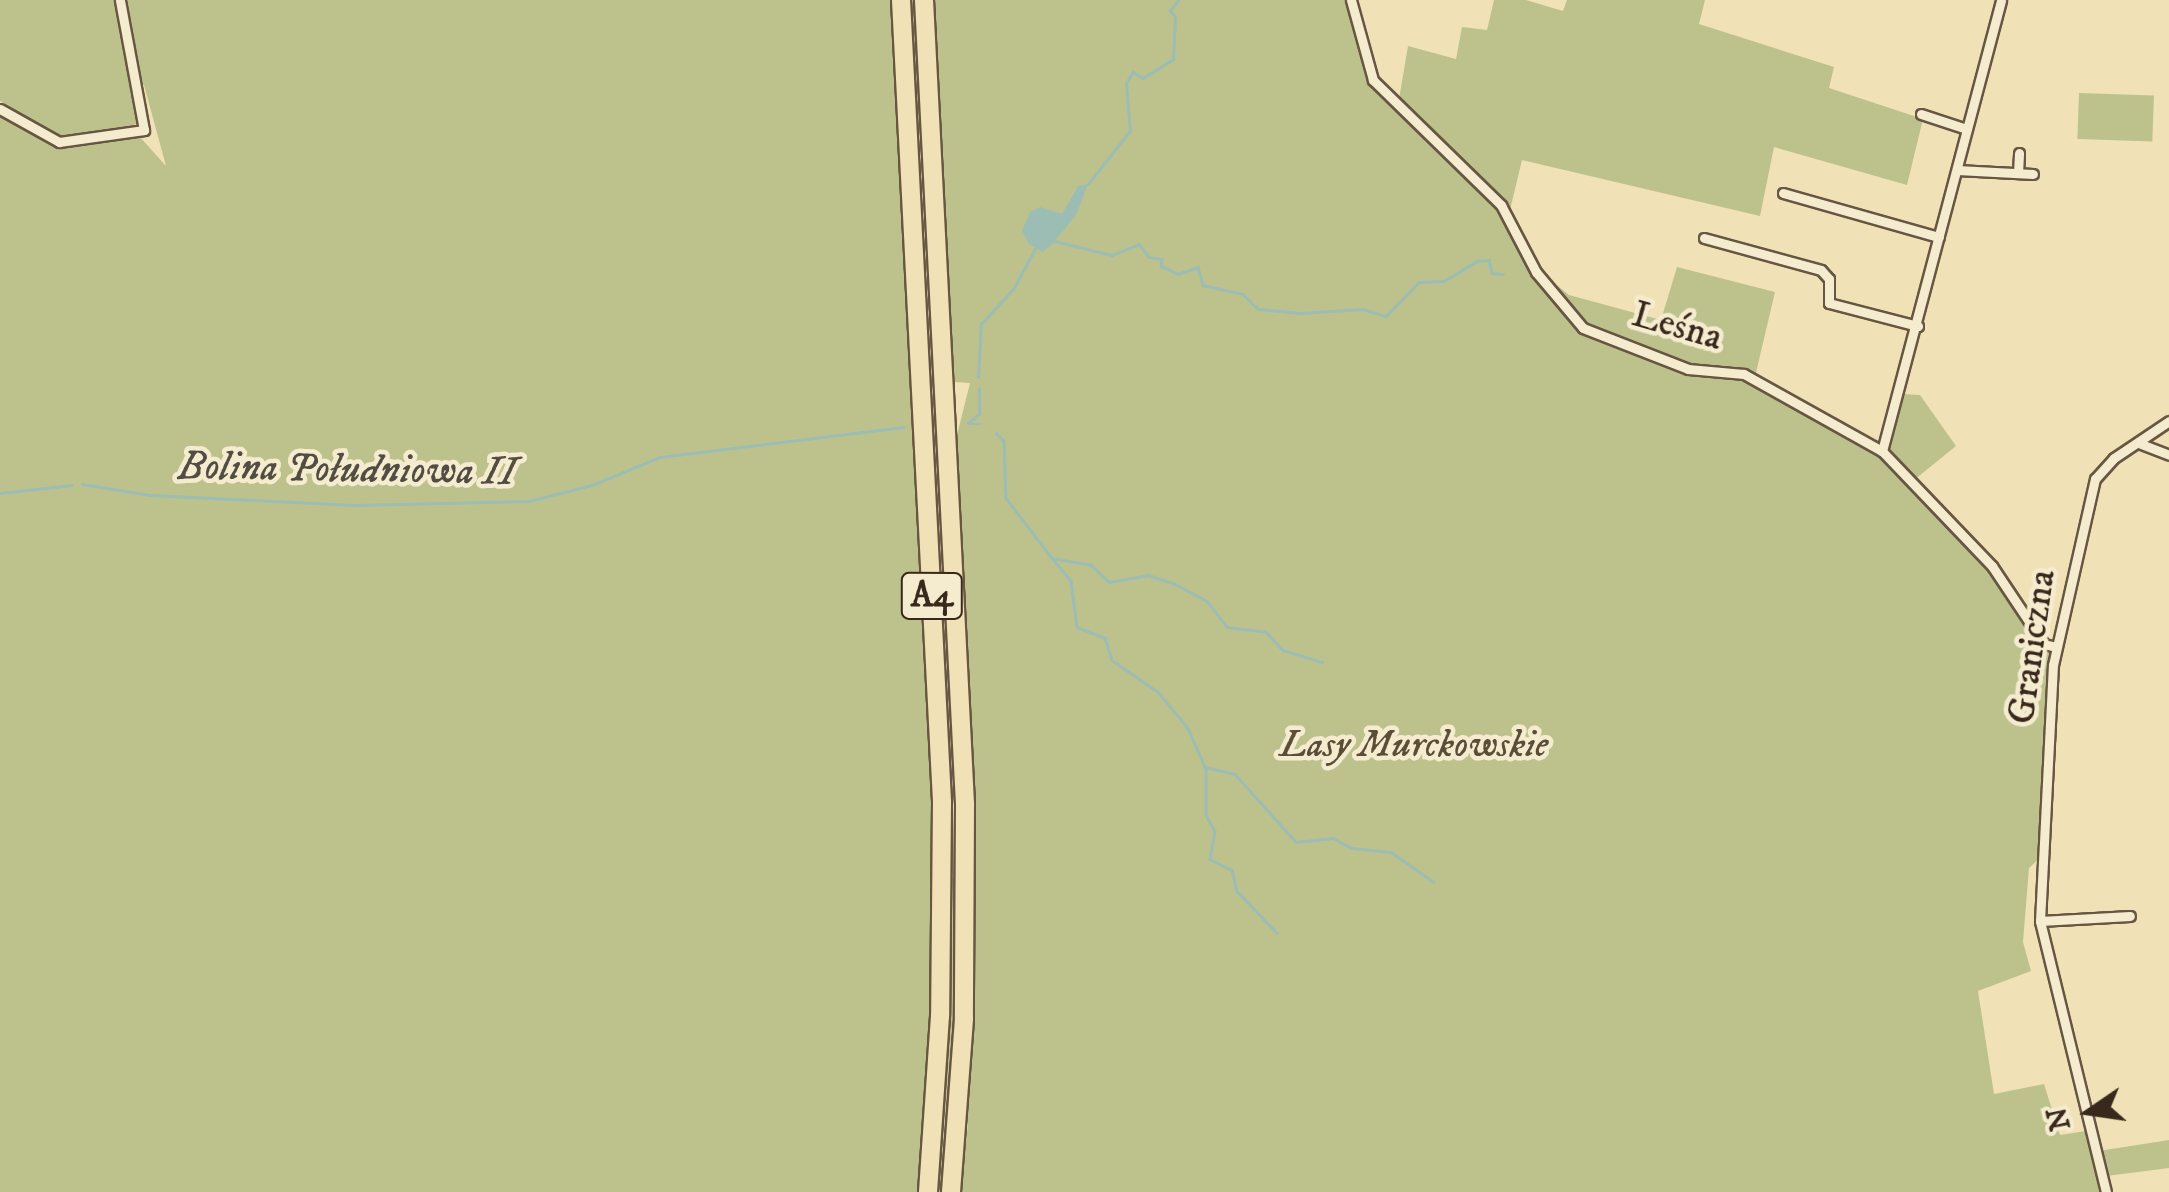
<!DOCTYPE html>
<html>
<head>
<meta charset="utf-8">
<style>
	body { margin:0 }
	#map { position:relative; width:2169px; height:1192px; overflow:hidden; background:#f0e2b6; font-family:"IM FELL DW Pica",serif }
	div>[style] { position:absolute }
	.green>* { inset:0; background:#bdc28c; transform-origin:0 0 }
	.water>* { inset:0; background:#9bbdb3 }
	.stream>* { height:2.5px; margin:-1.25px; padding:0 1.25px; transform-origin:1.25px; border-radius:1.25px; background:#9bbdb3 }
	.roads { filter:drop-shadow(2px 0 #675642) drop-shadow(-2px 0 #675642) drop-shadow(0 2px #675642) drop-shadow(0 -2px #675642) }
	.street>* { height:9px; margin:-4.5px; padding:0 4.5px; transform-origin:4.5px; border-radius:4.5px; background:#f5ecd0 }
	.highway>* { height:18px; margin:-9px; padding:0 9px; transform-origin:9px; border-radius:9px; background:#f0e2b6 }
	span { translate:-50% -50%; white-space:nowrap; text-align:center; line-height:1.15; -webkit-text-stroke:9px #f5ecd0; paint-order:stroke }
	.shield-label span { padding:2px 8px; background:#f5ecd0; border:2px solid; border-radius:8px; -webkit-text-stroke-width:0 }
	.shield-label { font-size:35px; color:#39281c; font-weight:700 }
	.street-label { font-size:38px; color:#39281c }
	.park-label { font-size:38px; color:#5a4e38; font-style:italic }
	.water-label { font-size:40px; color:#524d42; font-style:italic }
	.north { position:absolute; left:2039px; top:1062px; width:100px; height:100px; -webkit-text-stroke:8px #f5ecd0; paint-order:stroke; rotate:257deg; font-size:28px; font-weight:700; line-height:40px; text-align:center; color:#39281c }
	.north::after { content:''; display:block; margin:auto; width:35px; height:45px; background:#39281c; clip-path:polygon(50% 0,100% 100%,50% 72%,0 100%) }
</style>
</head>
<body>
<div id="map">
	<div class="green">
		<i style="clip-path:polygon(0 0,893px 0,933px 786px,934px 952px,919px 1192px,0 1192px,0 112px,64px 146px,140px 137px,166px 166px,144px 85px,132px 74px,138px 123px,119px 132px,60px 137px,0 101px)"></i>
		<i style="left:906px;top:0;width:13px;height:739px"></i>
		<i style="clip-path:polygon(934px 0,1349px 0,1369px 79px,1500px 208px,1535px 274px,1583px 332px,1678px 369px,1742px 376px,1879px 455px,1997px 581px,2052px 655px,2041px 857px,2029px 868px,2023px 942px,2031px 971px,1978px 991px,1994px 1094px,2044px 1084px,2060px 1135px,2086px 1131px,2092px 1152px,2169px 1140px,2169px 1168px,2099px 1177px,2102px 1192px,960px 1192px,968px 1124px,953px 451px,970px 383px,955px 382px,954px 375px)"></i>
		<i style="clip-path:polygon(1494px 0,1526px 0,1563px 11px,1567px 0,1705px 0,1699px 24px,1834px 67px,1829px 88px,1923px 119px,1907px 185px,1774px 147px,1760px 216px,1522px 160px,1510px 210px,1399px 99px,1408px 46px,1456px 59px,1462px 27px,1487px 30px)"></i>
		<i style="left:2079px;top:93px;width:75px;height:46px;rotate:2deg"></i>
		<i style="clip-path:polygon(1677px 267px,1775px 292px,1755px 377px,1690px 364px,1590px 328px,1542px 273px,1569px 295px,1661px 320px)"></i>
		<i style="clip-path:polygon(1903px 394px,1920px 395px,1956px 446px,1914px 480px,1886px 448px)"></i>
		<i style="left:961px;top:879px;width:313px;height:13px;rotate:93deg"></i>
	</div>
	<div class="water">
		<i style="clip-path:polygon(1088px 184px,1076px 215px,1055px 241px,1043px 252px,1029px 244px,1022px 231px,1030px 212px,1040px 207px,1062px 214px,1078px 186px)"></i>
	</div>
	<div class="stream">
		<i style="left:1088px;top:184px;width:68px;rotate:-51.6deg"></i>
		<i style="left:1130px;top:131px;width:48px;rotate:-94.8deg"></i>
		<i style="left:1126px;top:83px;width:13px;rotate:-58deg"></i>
		<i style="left:1133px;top:72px;width:12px;rotate:31deg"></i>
		<i style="left:1143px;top:78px;width:36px;rotate:-32deg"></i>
		<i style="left:1173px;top:59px;width:42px;rotate:-87.3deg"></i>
		<i style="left:1175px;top:17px;width:8px;rotate:-130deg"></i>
		<i style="left:1170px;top:11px;width:14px;rotate:-54deg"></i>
		<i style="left:1055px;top:241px;width:59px;rotate:13.8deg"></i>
		<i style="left:1112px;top:255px;width:29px;rotate:-22deg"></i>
		<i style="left:1139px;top:244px;width:16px;rotate:52deg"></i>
		<i style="left:1149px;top:257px;width:13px;rotate:9deg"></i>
		<i style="left:1162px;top:259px;width:7px;rotate:98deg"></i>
		<i style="left:1161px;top:266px;width:19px;rotate:25deg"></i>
		<i style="left:1178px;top:274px;width:21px;rotate:-19deg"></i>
		<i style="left:1198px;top:267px;width:19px;rotate:74deg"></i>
		<i style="left:1203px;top:285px;width:41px;rotate:12.7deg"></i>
		<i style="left:1243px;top:294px;width:21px;rotate:45deg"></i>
		<i style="left:1258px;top:309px;width:42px;rotate:5.4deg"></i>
		<i style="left:1300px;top:313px;width:63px;rotate:-3.6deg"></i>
		<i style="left:1363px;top:309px;width:24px;rotate:17deg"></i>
		<i style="left:1386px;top:316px;width:47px;rotate:-45.9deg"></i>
		<i style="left:1419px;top:282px;width:25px;rotate:-2deg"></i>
		<i style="left:1444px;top:281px;width:39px;rotate:-31deg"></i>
		<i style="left:1477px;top:261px;width:12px;rotate:-5deg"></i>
		<i style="left:1489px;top:260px;width:13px;rotate:77deg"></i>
		<i style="left:1492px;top:273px;width:11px;rotate:5deg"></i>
		<i style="left:978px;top:377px;width:53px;rotate:-86.8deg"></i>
		<i style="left:981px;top:324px;width:49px;rotate:-47.5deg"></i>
		<i style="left:1014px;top:288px;width:44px;rotate:-61.7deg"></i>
		<i style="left:968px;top:423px;width:14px;rotate:-39deg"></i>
		<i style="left:979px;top:414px;width:25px;rotate:-90deg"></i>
		<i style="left:970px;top:424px;width:10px"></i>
		<i style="left:996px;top:433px;width:11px;rotate:45deg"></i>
		<i style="left:1004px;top:441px;width:57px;rotate:88deg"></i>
		<i style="left:1006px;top:498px;width:76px;rotate:52.5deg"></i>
		<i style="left:1052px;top:558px;width:40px;rotate:10deg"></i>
		<i style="left:1091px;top:565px;width:25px;rotate:43deg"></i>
		<i style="left:1109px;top:582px;width:40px;rotate:-10deg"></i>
		<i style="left:1148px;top:575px;width:28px;rotate:18deg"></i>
		<i style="left:1175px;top:584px;width:36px;rotate:28deg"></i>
		<i style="left:1207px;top:601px;width:33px;rotate:52deg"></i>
		<i style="left:1227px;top:627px;width:39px;rotate:7deg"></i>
		<i style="left:1266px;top:632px;width:25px;rotate:47deg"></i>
		<i style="left:1283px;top:650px;width:41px;rotate:17.1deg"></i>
		<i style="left:82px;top:484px;width:70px;rotate:9.1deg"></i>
		<i style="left:151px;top:495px;width:203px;rotate:2.8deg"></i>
		<i style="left:354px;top:505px;width:175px;rotate:-1.3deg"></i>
		<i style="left:529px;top:501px;width:68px;rotate:-14.4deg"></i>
		<i style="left:595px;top:484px;width:70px;rotate:-22.6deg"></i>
		<i style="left:660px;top:457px;width:245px;rotate:-7deg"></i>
		<i style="left:0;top:493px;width:72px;rotate:-6.3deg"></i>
		<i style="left:1052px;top:558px;width:30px;rotate:50deg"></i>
		<i style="left:1071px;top:581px;width:46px;rotate:82.6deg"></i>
		<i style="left:1077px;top:627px;width:30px;rotate:21deg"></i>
		<i style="left:1105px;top:638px;width:23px;rotate:72deg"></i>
		<i style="left:1112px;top:660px;width:56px;rotate:34.8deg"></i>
		<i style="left:1158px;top:692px;width:47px;rotate:50.2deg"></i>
		<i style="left:1188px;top:728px;width:43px;rotate:66.4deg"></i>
		<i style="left:1205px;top:767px;width:31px;rotate:13deg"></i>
		<i style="left:1235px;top:774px;width:91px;rotate:48.1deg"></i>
		<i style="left:1296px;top:842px;width:37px;rotate:-6deg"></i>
		<i style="left:1333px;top:838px;width:21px;rotate:28deg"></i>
		<i style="left:1352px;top:848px;width:39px;rotate:6deg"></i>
		<i style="left:1391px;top:852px;width:52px;rotate:34.9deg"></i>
		<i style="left:1206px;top:769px;width:46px;rotate:90deg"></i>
		<i style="left:1206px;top:815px;width:18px;rotate:61deg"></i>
		<i style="left:1215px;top:831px;width:28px;rotate:100deg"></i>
		<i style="left:1210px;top:859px;width:25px;rotate:27deg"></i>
		<i style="left:1232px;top:870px;width:22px;rotate:77deg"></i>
		<i style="left:1237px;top:891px;width:58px;rotate:46.4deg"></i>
	</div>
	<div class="roads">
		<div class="street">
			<i style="left:1351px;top:0;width:83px;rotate:74.6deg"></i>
			<i style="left:1373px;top:80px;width:179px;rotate:44.3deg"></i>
			<i style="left:1501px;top:205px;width:76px;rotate:62.4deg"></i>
			<i style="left:1536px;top:272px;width:73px;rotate:50deg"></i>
			<i style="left:1583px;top:328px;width:113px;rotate:21.3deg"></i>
			<i style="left:1688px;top:369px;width:56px;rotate:5.1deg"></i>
			<i style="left:1744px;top:374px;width:158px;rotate:29.2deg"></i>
			<i style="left:1882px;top:451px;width:159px;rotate:46.3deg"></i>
			<i style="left:1992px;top:566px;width:94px;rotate:56.3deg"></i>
			<i style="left:2044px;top:644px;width:12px;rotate:14deg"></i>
			<i style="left:0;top:109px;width:68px;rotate:29.2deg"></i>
			<i style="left:59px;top:142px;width:86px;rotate:-8deg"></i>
			<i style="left:144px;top:130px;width:132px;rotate:-100.5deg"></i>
			<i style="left:1921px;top:114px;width:48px;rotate:18.1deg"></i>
			<i style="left:1957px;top:170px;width:76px;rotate:3deg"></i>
			<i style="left:2018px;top:173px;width:20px;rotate:-87deg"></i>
			<i style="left:1783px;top:193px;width:162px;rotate:15.8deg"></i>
			<i style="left:1704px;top:238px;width:121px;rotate:15.3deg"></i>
			<i style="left:1821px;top:270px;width:12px;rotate:48deg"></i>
			<i style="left:1829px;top:279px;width:24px;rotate:90deg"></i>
			<i style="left:1829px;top:303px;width:92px;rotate:14.5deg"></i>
			<i style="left:2141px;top:444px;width:30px;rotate:21deg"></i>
			<i style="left:1882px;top:451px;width:466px;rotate:-75.2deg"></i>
			<i style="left:2040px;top:921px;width:90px;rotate:-3.2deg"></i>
			<i style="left:2106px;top:1192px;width:279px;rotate:-103.7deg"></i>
			<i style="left:2040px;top:921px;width:256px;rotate:-87.1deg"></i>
			<i style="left:2053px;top:665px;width:191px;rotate:-77.3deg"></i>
			<i style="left:2095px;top:479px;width:28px;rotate:-48deg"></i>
			<i style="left:2114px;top:458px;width:66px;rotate:-33.9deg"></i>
		</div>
		<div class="highway">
			<i style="left:901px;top:0;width:803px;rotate:87.07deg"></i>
			<i style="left:942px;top:802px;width:214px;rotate:90.5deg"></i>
			<i style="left:940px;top:1016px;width:176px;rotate:93.9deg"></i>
			<i style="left:924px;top:0;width:805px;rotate:87.08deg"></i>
			<i style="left:965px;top:804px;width:215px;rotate:90.3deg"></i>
			<i style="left:964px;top:1019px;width:173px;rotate:94.3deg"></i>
		</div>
	</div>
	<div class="shield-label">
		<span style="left:932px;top:596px">A4</span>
	</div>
	<div class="street-label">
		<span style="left:1677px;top:327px;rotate:16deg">Leśna</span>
		<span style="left:2033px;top:647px;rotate:-82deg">Graniczna</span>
	</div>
	<div class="park-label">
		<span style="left:1414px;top:746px">Lasy Murckowskie</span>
	</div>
	<div class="water-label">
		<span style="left:347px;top:470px;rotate:1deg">Bolina Południowa II</span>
	</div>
	<div class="north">N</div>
</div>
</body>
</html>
